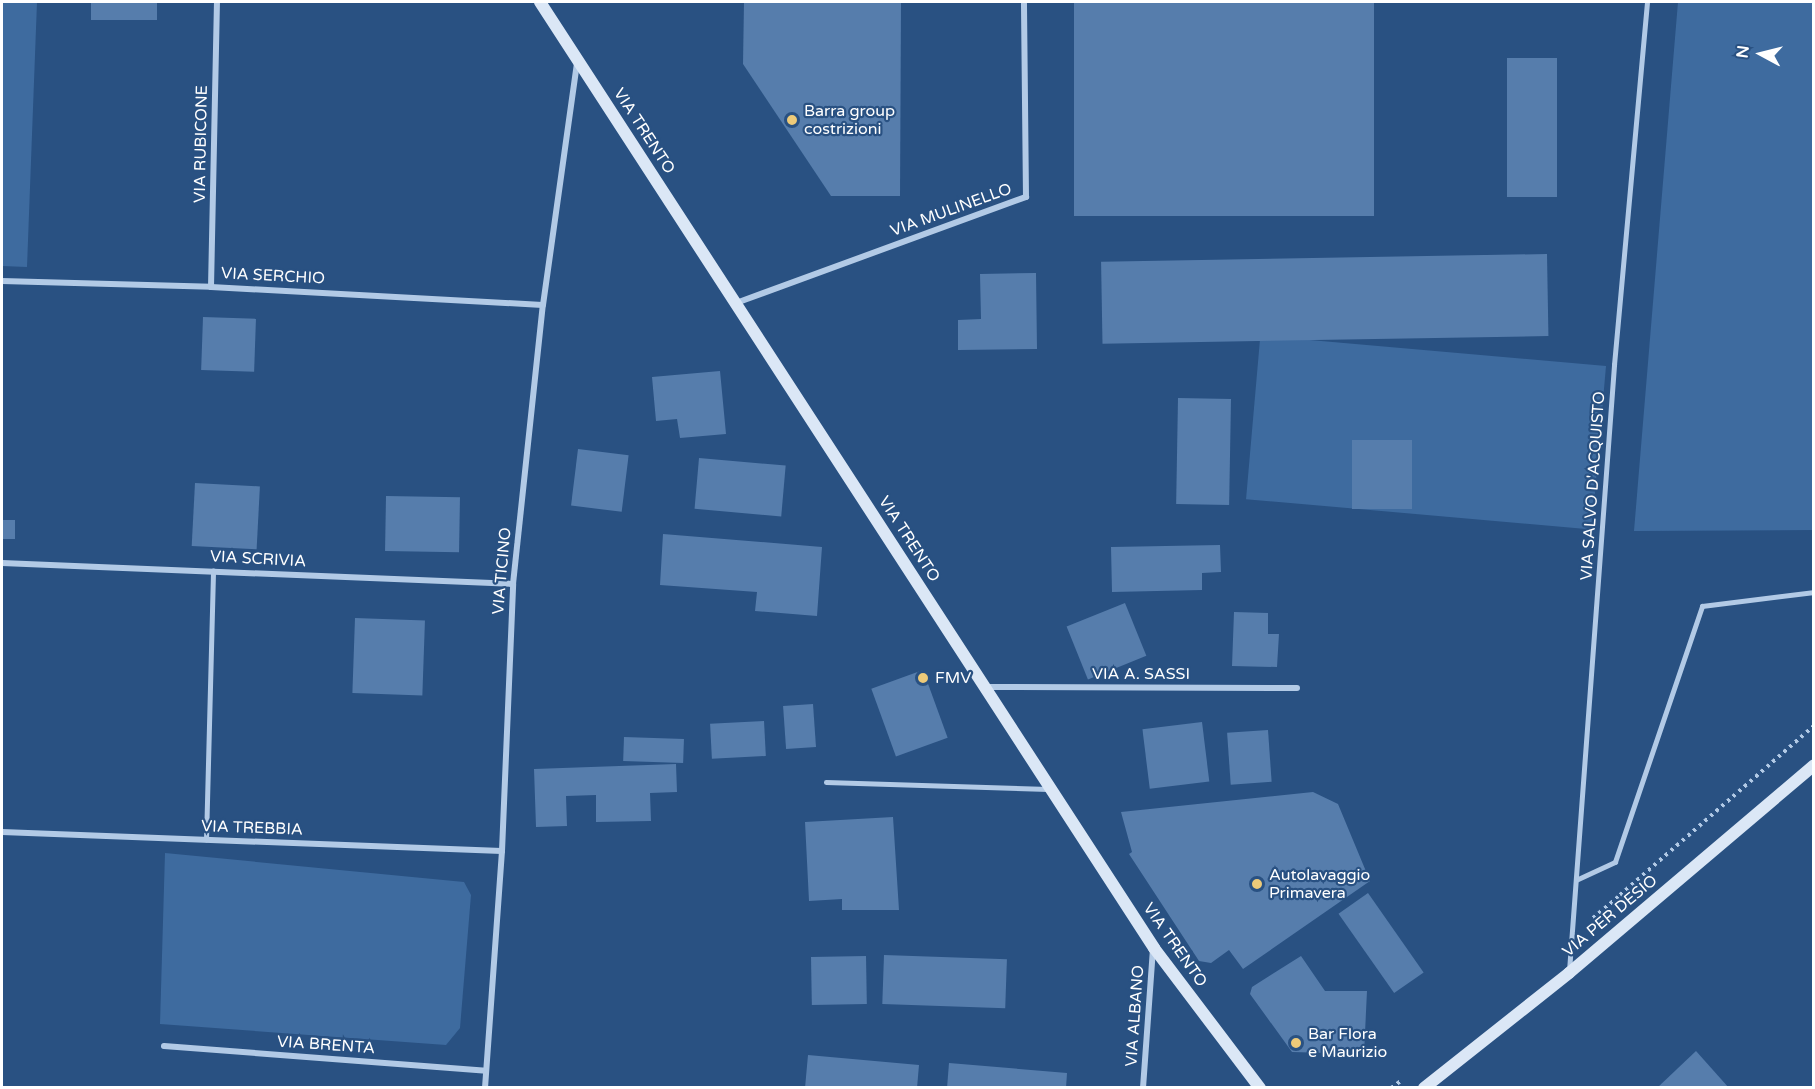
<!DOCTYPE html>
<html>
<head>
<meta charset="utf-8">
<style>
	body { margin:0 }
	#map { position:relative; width:1815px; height:1089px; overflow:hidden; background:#295182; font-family:"Varela Round",sans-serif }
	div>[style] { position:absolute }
	.green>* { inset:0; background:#3e6b9f; transform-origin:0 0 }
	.building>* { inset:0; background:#567dac; transform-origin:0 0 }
	.path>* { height:4px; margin-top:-2px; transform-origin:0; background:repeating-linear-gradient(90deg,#b2cae6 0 3px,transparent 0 7.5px) }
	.lane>* { height:4.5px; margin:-2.25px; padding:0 2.25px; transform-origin:2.25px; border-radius:2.25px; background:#b2cae6 }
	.street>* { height:6px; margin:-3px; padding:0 3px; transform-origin:3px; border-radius:3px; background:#b2cae6 }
	.secondary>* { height:12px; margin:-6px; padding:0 6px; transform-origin:6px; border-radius:6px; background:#dbe7f6 }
	.dots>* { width:16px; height:16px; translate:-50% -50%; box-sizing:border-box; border:3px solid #295182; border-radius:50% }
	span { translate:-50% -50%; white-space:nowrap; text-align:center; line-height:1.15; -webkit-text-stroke:4.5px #295182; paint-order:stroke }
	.poi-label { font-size:16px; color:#fff }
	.left { translate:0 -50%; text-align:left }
	.street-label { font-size:16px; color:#fff }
	.frame { position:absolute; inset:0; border:3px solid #fff; pointer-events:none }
	.north { position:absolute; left:1731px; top:24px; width:60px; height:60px; -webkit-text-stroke:4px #295182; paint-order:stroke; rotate:277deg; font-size:16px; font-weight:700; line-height:24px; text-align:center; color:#fff }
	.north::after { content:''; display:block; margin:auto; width:21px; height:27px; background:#fff; clip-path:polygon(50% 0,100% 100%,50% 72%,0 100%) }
</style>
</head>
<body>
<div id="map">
	<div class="green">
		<i style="clip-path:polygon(2px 2px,37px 2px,27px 267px,2px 266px)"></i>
		<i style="clip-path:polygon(1678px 2px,1813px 2px,1813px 530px,1634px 531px)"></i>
		<i style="left:1606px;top:366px;width:164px;height:347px;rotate:95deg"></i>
		<i style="clip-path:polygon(165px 853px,464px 882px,471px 895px,460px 1028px,446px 1045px,160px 1024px)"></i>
	</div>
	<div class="building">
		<i style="left:91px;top:2px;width:66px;height:18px"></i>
		<i style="clip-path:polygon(744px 2px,901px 2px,900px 196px,831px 196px,743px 64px)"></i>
		<i style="left:1074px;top:2px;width:300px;height:214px"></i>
		<i style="left:1557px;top:58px;width:139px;height:50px;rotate:90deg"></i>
		<i style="left:1547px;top:254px;width:82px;height:446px;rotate:89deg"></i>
		<i style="clip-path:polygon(1036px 273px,1037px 349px,958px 350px,958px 320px,981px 319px,980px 274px)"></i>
		<i style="left:203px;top:317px;width:53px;height:53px;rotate:2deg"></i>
		<i style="clip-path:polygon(720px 371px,726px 434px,680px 438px,677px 419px,656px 421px,652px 377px)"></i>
		<i style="left:1178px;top:398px;width:53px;height:106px;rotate:1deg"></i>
		<i style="left:1412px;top:440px;width:69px;height:60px;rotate:90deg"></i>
		<i style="left:578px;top:449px;width:51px;height:57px;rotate:7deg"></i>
		<i style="left:699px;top:458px;width:87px;height:51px;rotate:5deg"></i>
		<i style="left:195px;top:483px;width:65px;height:63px;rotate:3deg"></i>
		<i style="left:386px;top:496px;width:74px;height:55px;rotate:1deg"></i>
		<i style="left:2px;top:520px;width:13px;height:19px"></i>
		<i style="clip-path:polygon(663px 534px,822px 547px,817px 616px,755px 611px,757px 592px,660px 585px)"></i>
		<i style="clip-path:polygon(1220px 545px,1221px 572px,1202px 573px,1202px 590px,1112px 592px,1111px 547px)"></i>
		<i style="left:1125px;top:603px;width:57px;height:63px;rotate:68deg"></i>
		<i style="clip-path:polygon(1234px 612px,1268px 613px,1268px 634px,1279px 634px,1277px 667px,1232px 666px)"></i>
		<i style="left:355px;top:618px;width:70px;height:75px;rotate:2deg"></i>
		<i style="left:923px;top:670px;width:72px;height:55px;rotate:70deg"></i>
		<i style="left:813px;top:704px;width:43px;height:30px;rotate:86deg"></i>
		<i style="left:764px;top:721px;width:35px;height:54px;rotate:87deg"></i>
		<i style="left:1202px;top:722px;width:60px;height:60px;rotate:83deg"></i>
		<i style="left:1268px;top:730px;width:52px;height:41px;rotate:86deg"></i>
		<i style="left:624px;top:737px;width:60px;height:24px;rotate:2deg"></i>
		<i style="clip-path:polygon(676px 764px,677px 792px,650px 793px,651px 821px,596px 822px,596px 795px,566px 796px,567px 826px,536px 827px,534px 769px)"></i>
		<i style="clip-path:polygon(1313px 792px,1338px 804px,1370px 881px,1243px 969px,1229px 950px,1211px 963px,1199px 961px,1129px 854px,1132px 852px,1121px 812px)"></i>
		<i style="clip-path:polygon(893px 817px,899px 910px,842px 910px,842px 899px,809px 901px,805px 822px)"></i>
		<i style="left:1368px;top:893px;width:97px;height:36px;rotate:55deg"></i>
		<i style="left:884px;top:955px;width:123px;height:49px;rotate:2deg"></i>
		<i style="left:866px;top:956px;width:48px;height:55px;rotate:89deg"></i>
		<i style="clip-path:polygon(1301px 956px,1325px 991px,1367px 991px,1364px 1054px,1292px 1052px,1250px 994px,1252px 987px)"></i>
		<i style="clip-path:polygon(1696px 1051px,1729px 1088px,1657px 1088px)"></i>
		<i style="clip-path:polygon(808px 1055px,919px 1065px,917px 1088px,805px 1088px)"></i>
		<i style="clip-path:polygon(949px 1063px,1067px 1073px,1066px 1088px,947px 1088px)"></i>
	</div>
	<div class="path">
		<i style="left:1620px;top:895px;width:257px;rotate:-41.1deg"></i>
		<i style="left:1593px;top:918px;width:35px;rotate:-40deg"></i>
		<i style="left:1391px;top:1088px;width:14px;rotate:-36deg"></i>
	</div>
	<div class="lane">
		<i style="left:826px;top:782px;width:222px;rotate:1.8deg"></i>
		<i style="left:206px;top:840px;width:269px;rotate:-88.5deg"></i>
		<i style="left:1576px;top:880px;width:43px;rotate:-24.8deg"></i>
		<i style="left:1615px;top:862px;width:270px;rotate:-71.2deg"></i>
		<i style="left:1702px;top:606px;width:113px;rotate:-7.1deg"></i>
		<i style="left:1569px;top:971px;width:608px;rotate:-85.75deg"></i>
		<i style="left:1614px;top:365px;width:364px;rotate:-84.8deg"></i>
	</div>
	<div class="street">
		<i style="left:2px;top:281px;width:209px;rotate:1.6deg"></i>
		<i style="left:211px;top:287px;width:332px;rotate:3.1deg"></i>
		<i style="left:211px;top:287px;width:285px;rotate:-88.8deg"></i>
		<i style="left:736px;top:303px;width:309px;rotate:-20.1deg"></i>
		<i style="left:1026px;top:197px;width:195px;rotate:-90.6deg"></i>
		<i style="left:2px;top:563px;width:511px;rotate:2.35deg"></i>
		<i style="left:986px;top:687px;width:311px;rotate:0.2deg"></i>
		<i style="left:2px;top:832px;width:500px;rotate:2.18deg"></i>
		<i style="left:164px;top:1046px;width:323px;rotate:4.4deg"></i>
		<i style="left:485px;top:1088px;width:238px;rotate:-85.9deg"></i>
		<i style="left:502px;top:851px;width:267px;rotate:-87.6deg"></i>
		<i style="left:513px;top:584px;width:281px;rotate:-83.9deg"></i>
		<i style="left:543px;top:305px;width:245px;rotate:-82deg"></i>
		<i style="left:1143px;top:1088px;width:138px;rotate:-85.9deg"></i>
	</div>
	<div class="secondary">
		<i style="left:540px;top:2px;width:1128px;rotate:57.01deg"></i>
		<i style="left:1154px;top:948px;width:176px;rotate:52.9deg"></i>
		<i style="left:1424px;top:1088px;width:185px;rotate:-38.4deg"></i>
		<i style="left:1569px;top:973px;width:321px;rotate:-40.3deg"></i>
	</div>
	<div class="dots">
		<i style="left:792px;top:120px;background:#edca79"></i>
		<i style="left:923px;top:678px;background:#edca79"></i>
		<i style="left:1257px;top:884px;background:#edca79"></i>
		<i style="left:1296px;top:1043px;background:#edca79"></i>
	</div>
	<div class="poi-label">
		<span class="left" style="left:804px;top:120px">Barra group<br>costrizioni</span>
		<span class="left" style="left:935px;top:678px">FMV</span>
		<span class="left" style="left:1269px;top:884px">Autolavaggio<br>Primavera</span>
		<span class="left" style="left:1308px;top:1043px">Bar Flora<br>e Maurizio</span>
	</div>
	<div class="street-label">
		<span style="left:644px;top:131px;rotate:57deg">VIA TRENTO</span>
		<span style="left:201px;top:144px;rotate:-89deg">VIA RUBICONE</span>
		<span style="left:951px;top:210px;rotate:-20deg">VIA MULINELLO</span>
		<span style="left:273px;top:276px;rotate:3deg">VIA SERCHIO</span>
		<span style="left:1593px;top:486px;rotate:-86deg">VIA SALVO D'ACQUISTO</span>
		<span style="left:909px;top:539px;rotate:57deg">VIA TRENTO</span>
		<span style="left:258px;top:559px;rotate:3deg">VIA SCRIVIA</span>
		<span style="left:502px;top:571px;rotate:-85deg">VIA TICINO</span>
		<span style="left:1141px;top:674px">VIA A. SASSI</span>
		<span style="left:252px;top:828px;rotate:2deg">VIA TREBBIA</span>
		<span style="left:1610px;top:916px;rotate:-40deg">VIA PER DESIO</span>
		<span style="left:1175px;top:945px;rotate:55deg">VIA TRENTO</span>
		<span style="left:1135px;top:1016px;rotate:-86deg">VIA ALBANO</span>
		<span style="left:326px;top:1045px;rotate:4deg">VIA BRENTA</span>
	</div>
	<div class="frame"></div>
	<div class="north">N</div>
</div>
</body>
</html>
